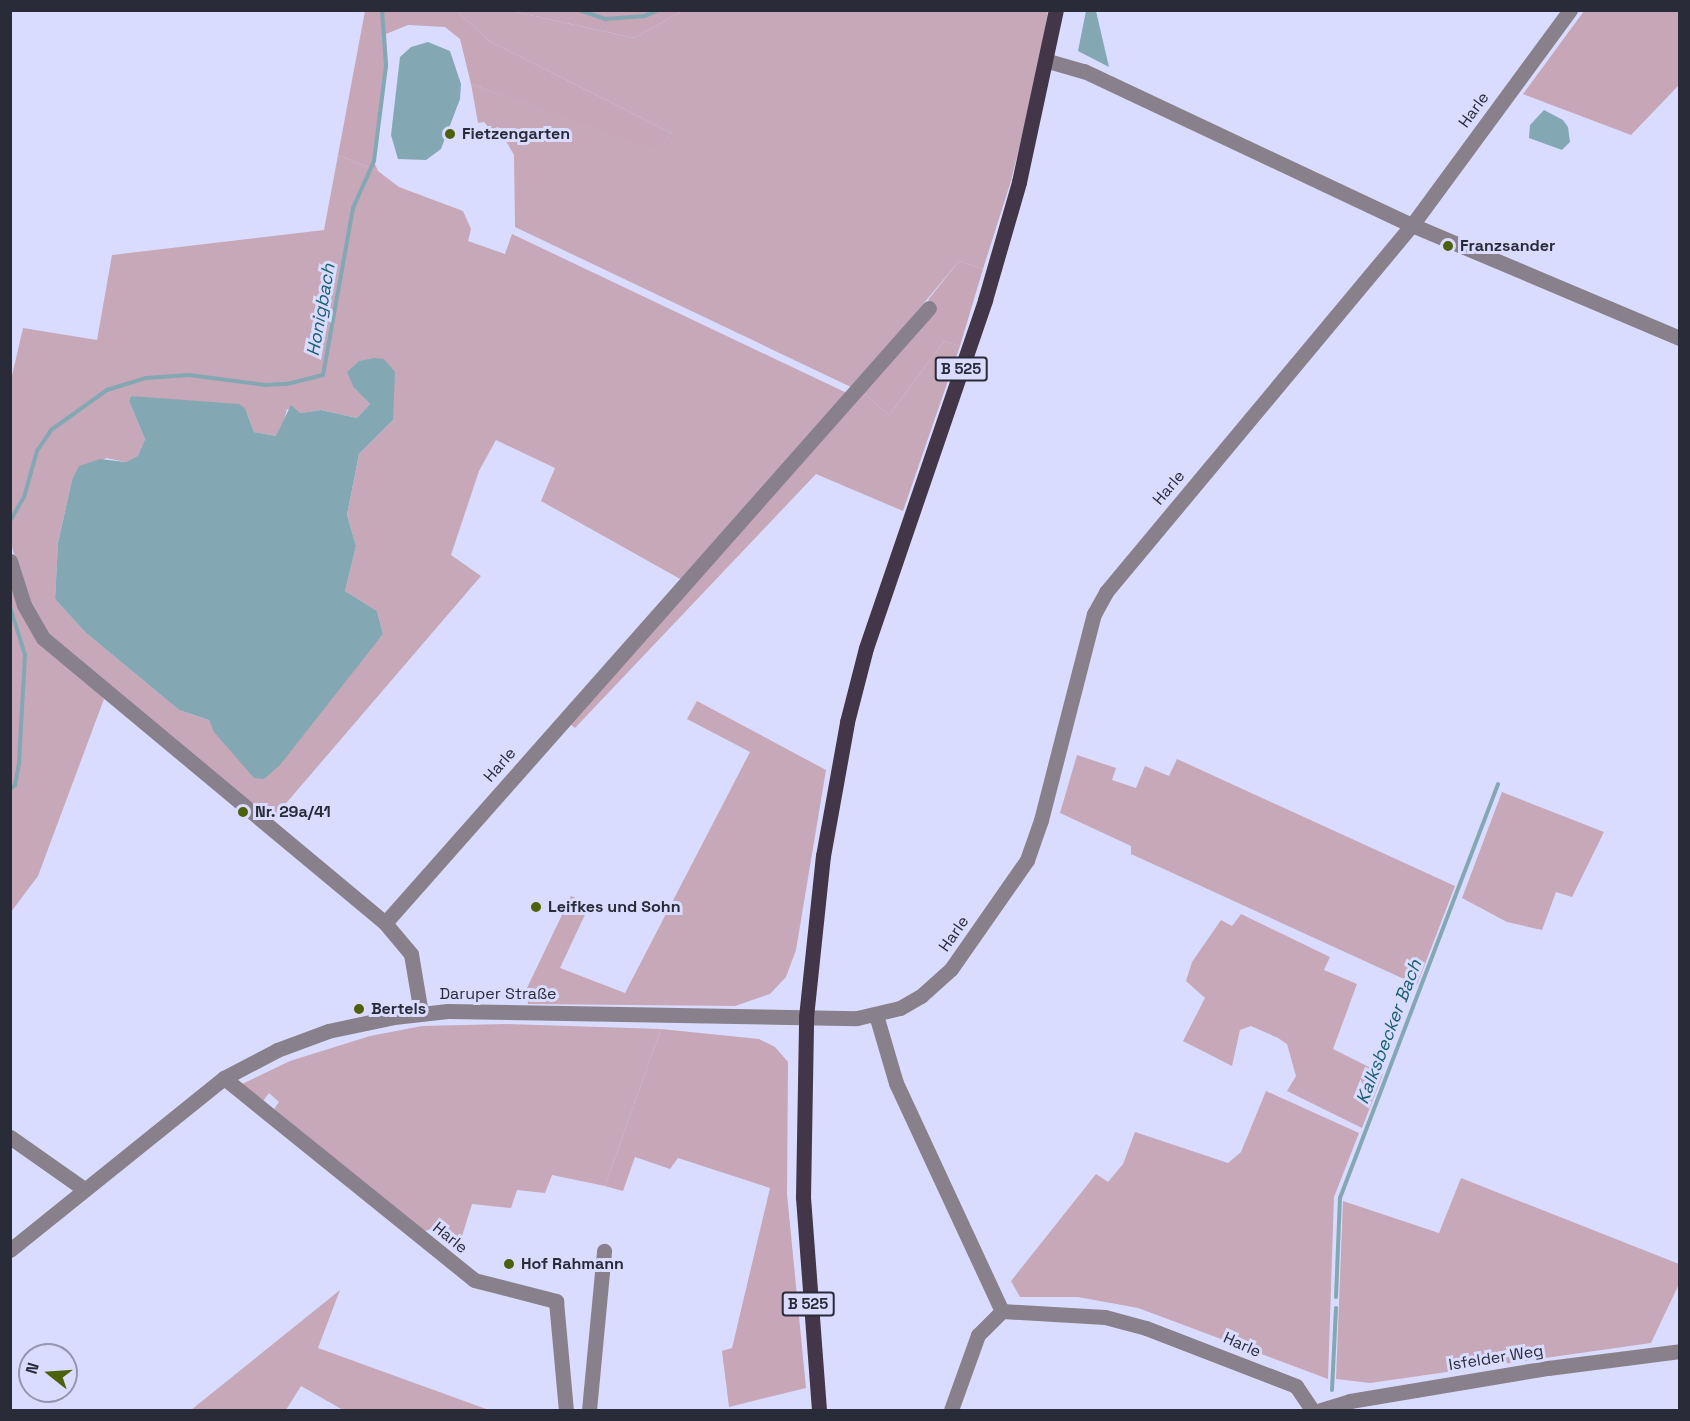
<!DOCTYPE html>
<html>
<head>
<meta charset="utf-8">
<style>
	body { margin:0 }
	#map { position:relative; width:1690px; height:1421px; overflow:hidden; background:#dadcff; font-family:"Space Grotesk",sans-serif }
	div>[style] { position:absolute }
	.green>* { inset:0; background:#c7a8b8 }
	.forest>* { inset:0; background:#c6a6b7 }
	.water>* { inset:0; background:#84a8b3 }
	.stream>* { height:4px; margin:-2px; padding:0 2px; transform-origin:2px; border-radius:2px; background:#84a8b3 }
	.minor>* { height:15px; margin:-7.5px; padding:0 7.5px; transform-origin:7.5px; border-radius:7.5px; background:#88818c }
	.major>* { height:15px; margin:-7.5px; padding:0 7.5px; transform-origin:7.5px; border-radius:7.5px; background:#433649 }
	.dots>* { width:16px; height:16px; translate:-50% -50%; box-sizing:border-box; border:3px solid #dadcff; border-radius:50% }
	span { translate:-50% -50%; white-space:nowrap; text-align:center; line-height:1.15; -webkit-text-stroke:6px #dadcff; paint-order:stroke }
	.shield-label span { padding:2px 4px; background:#dadcff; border:2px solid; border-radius:4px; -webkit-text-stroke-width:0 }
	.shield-label { font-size:15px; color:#2a2b38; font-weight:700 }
	.street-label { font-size:16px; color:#2a2b38 }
	.poi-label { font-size:16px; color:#2a2b38; font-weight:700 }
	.left { translate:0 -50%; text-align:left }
	.water-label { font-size:18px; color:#1a6072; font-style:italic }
	.frame { position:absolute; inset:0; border:12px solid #2a2b38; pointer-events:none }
	.north { position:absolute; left:18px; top:1343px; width:60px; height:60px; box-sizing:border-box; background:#dadcff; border:2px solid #9495af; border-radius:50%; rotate:287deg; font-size:16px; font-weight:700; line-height:24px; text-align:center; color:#2a2b38 }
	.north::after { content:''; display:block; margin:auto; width:21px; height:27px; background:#4c610b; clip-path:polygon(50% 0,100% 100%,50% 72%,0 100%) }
</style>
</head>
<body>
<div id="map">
	<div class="green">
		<i style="clip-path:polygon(457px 11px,512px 11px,634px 38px,682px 11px,1048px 11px,1039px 66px,1011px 181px,983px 269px,959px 261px,853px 388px,515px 227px,514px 155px,498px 127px,491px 130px,484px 122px,478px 123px,471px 84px,658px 149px,671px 133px,489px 41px)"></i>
		<i style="clip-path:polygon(evenodd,338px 155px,378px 171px,399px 187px,463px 211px,471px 229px,468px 241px,505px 254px,512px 234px,849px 394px,682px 580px,541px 501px,555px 468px,496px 440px,479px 471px,451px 555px,481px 576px,270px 822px,48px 638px,27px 603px,10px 539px,11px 380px,23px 328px,97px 340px,112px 255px,324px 230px,338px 155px,384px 359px,393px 420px,359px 454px,347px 515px,356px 546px,345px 591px,377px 611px,383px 634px,264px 779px,215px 732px,209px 720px,179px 710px,85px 632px,55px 599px,58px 543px,72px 480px,106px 458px,126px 462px,138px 457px,145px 439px,129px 401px,131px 396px,247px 413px,254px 432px,276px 436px,281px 432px,287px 409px,300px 413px,321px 410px,357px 418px,370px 404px,354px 388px,359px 361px,384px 359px)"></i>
		<i style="clip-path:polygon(944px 341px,960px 346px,903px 511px,816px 474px,575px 728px,569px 723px,862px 392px,889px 415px)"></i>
		<i style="clip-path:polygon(10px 586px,20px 611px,104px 699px,38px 876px,11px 912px)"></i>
		<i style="clip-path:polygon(697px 701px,826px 770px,796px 950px,786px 977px,770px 994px,735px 1006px,528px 1004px,526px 990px,571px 896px,590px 904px,560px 968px,625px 993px,750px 752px,687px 719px)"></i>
		<i style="clip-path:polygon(1077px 755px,1116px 768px,1112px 780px,1136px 788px,1145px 766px,1169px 776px,1177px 759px,1455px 886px,1417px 985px,1131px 854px,1131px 846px,1060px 813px)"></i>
		<i style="clip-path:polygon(1502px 792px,1604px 832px,1572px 897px,1556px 892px,1542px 930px,1507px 922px,1462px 898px)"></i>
		<i style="clip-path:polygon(1241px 914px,1330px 957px,1324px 970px,1357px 984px,1333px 1049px,1383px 1074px,1362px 1128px,1287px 1091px,1296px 1076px,1287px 1044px,1278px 1038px,1251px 1026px,1240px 1030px,1232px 1066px,1183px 1041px,1205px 998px,1186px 981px,1192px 962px,1221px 920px,1232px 926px)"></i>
		<i style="clip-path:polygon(505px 1024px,661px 1029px,605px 1186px,552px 1175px,545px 1193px,517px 1190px,511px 1208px,472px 1204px,458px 1249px,436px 1228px,421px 1232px,274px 1109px,279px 1102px,269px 1093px,260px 1105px,236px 1087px,290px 1061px,370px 1036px,422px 1026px)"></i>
		<i style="clip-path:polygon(1266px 1091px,1359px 1133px,1334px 1197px,1328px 1379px,1138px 1308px,1078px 1297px,1020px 1297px,1011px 1281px,1096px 1174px,1108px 1182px,1123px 1164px,1135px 1132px,1228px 1163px,1241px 1152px)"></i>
		<i style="clip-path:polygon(1461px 1178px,1679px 1264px,1679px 1284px,1651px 1343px,1370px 1383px,1336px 1379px,1343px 1201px,1439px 1233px)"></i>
		<i style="clip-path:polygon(340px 1290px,318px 1348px,489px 1410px,343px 1410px,301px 1386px,286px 1410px,191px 1410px)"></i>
	</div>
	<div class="forest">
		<i style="clip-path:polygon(365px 11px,457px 11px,489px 41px,671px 133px,658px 150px,471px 84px,460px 39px,445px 27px,408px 25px,386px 34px,388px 65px,374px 162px,378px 171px,338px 155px)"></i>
		<i style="clip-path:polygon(512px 11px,682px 11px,634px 38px)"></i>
		<i style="clip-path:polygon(1584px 11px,1679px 11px,1679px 85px,1631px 135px,1523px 94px)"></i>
		<i style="clip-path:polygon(959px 261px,983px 269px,960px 346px,944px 341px,889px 415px,862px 392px,936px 306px,928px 300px)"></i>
		<i style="clip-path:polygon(661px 1029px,759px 1039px,775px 1047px,788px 1062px,787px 1194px,806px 1388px,729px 1407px,722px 1351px,732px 1348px,770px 1188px,678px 1158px,670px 1169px,635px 1157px,623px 1191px,605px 1186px)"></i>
	</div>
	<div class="water">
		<i style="clip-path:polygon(1086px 11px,1096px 11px,1109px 67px,1078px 51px)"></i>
		<i style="clip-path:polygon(428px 42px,450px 51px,461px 84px,460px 99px,441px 149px,426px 160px,398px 159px,391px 135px,400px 57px,411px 47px)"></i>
		<i style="clip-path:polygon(1544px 110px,1563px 120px,1568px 127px,1570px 142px,1562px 150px,1529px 138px,1530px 125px)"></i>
		<i style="clip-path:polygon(374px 358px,384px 359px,395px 372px,393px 420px,359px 454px,347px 515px,356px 546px,345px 591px,377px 611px,383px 634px,280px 765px,264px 779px,254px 778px,214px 732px,209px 720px,179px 710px,85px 632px,55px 599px,58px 543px,72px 480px,79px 466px,100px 459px,126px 462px,138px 456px,145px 439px,129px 401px,131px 396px,239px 404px,245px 408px,254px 432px,276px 436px,291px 405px,300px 413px,321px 410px,357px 418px,370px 404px,354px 388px,347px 372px,359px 361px)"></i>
	</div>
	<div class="stream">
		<i style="left:579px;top:10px;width:28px;rotate:19deg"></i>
		<i style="left:605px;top:19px;width:40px;rotate:-4.3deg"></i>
		<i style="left:645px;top:16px;width:14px;rotate:-25deg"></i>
		<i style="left:10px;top:521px;width:28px;rotate:-60deg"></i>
		<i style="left:24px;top:497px;width:48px;rotate:-74.2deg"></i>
		<i style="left:37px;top:451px;width:25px;rotate:-56deg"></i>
		<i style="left:51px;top:430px;width:69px;rotate:-35.5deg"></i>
		<i style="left:107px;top:390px;width:41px;rotate:-17.1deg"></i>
		<i style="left:146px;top:378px;width:43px;rotate:-4deg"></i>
		<i style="left:189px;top:375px;width:77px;rotate:7.5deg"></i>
		<i style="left:265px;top:385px;width:22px;rotate:-3deg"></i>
		<i style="left:287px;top:384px;width:37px;rotate:-14deg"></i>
		<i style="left:323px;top:375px;width:170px;rotate:-79.8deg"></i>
		<i style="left:353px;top:208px;width:51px;rotate:-65.9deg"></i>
		<i style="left:374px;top:161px;width:96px;rotate:-82.8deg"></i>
		<i style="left:386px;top:66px;width:56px;rotate:-94.1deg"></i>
		<i style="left:10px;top:607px;width:50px;rotate:72.6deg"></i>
		<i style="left:25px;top:655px;width:108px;rotate:93.2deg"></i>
		<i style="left:19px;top:763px;width:22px;rotate:100deg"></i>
		<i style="left:15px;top:785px;width:6px;rotate:141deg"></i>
		<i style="left:1336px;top:1297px;width:99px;rotate:-87.7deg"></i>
		<i style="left:1340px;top:1198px;width:443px;rotate:-69.1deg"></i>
		<i style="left:1332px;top:1390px;width:82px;rotate:-87.2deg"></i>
	</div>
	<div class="minor">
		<i style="left:1048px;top:61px;width:37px;rotate:16deg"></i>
		<i style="left:1084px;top:71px;width:362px;rotate:25.2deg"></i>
		<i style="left:1412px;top:225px;width:291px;rotate:22.9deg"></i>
		<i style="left:10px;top:561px;width:46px;rotate:72.3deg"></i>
		<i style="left:24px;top:605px;width:38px;rotate:60deg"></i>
		<i style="left:43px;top:638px;width:445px;rotate:39.8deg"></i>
		<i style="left:385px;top:923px;width:40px;rotate:50deg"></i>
		<i style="left:411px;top:954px;width:60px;rotate:80.4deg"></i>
		<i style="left:385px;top:923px;width:821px;rotate:-48.51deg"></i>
		<i style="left:876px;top:1015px;width:71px;rotate:73.6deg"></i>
		<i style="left:896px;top:1083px;width:251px;rotate:65.1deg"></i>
		<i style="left:1002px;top:1311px;width:103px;rotate:3.3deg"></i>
		<i style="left:1105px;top:1317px;width:42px;rotate:15deg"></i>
		<i style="left:1146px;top:1328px;width:161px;rotate:21.1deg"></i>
		<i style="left:1296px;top:1386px;width:29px;rotate:56deg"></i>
		<i style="left:224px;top:1078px;width:321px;rotate:38.9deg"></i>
		<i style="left:474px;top:1280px;width:85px;rotate:14.4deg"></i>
		<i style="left:556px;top:1301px;width:109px;rotate:84.8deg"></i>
		<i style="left:10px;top:1137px;width:90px;rotate:35.1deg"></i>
		<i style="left:10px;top:1250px;width:275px;rotate:-38.8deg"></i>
		<i style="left:224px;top:1078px;width:60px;rotate:-27.8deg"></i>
		<i style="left:277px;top:1050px;width:54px;rotate:-20.4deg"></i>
		<i style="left:328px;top:1031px;width:67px;rotate:-12deg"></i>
		<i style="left:394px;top:1017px;width:54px;rotate:-6.3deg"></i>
		<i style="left:448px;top:1011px;width:409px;rotate:1deg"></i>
		<i style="left:857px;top:1018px;width:44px;rotate:-13.1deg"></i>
		<i style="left:900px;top:1008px;width:24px;rotate:-30deg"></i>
		<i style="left:921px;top:996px;width:40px;rotate:-42deg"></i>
		<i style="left:951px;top:969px;width:133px;rotate:-55.1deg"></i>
		<i style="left:1027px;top:860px;width:42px;rotate:-70.7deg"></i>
		<i style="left:1041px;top:820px;width:213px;rotate:-75.6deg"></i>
		<i style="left:1094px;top:614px;width:25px;rotate:-61deg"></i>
		<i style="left:1106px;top:592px;width:478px;rotate:-50.2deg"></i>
		<i style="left:1412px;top:225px;width:267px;rotate:-53.7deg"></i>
		<i style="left:589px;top:1410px;width:160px;rotate:-84.6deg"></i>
		<i style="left:951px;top:1410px;width:80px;rotate:-70.2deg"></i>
		<i style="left:978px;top:1335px;width:34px;rotate:-45deg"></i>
		<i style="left:1321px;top:1410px;width:30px;rotate:-17deg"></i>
		<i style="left:1350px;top:1401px;width:201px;rotate:-9.5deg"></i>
		<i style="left:1548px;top:1368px;width:133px;rotate:-7.3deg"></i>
	</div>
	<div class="major">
		<i style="left:819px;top:1410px;width:214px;rotate:-94.3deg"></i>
		<i style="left:803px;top:1197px;width:180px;rotate:-89deg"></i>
		<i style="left:806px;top:1017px;width:162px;rotate:-84deg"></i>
		<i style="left:823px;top:856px;width:136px;rotate:-79.8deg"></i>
		<i style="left:847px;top:722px;width:76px;rotate:-75.6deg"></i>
		<i style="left:866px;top:648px;width:368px;rotate:-71.1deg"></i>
		<i style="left:985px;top:300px;width:123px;rotate:-73.9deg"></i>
		<i style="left:1019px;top:182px;width:176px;rotate:-77.9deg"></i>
	</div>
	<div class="dots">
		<i style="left:450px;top:134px;background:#4c610b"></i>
		<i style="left:1448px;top:246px;background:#4c610b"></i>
		<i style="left:243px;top:812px;background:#4c610b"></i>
		<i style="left:536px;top:907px;background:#4c610b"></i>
		<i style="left:359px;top:1009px;background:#4c610b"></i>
		<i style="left:509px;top:1264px;background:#4c610b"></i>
	</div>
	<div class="shield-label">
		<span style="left:961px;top:369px">B 525</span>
		<span style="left:808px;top:1304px">B 525</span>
	</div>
	<div class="street-label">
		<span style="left:1474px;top:110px;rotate:-54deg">Harle</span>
		<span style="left:1169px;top:488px;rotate:-50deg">Harle</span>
		<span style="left:500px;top:765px;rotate:-49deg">Harle</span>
		<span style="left:954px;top:934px;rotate:-55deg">Harle</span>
		<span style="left:498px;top:994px">Daruper Straße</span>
		<span style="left:450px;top:1238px;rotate:39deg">Harle</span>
		<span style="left:1242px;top:1345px;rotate:24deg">Harle</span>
		<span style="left:1496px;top:1358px;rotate:-9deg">Isfelder Weg</span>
	</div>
	<div class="poi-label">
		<span class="left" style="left:462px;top:134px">Fietzengarten</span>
		<span class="left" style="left:1460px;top:246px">Franzsander</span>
		<span class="left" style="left:255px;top:812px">Nr. 29a/41</span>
		<span class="left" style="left:548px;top:907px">Leifkes und Sohn</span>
		<span class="left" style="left:371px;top:1009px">Bertels</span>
		<span class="left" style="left:521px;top:1264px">Hof Rahmann</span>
	</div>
	<div class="water-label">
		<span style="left:321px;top:310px;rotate:-80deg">Honigbach</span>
		<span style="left:1389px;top:1032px;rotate:-69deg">Kalksbecker Bach</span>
	</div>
	<div class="frame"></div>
	<div class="north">N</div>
</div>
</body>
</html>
